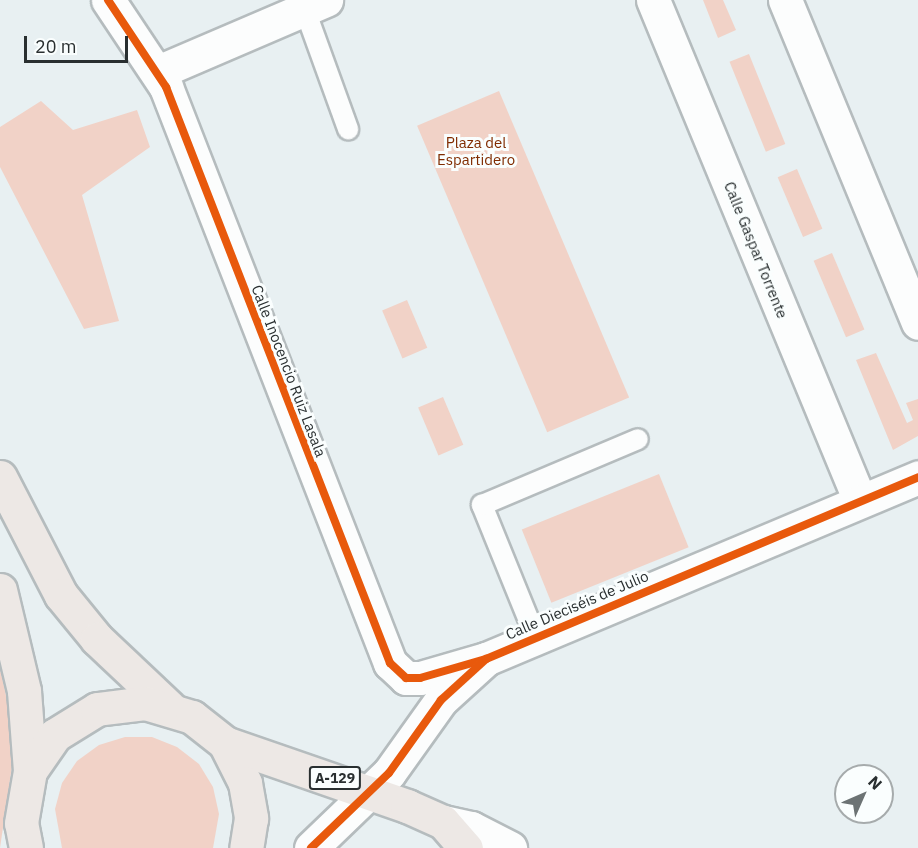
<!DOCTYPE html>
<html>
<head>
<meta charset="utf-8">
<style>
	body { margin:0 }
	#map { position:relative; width:918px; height:848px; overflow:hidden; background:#e8f0f2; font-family:"IBM Plex Sans",sans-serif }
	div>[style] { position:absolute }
	.green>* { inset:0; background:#f1d2c7; transform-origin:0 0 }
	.roads { filter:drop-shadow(2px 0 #b5bcbe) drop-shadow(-2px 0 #b5bcbe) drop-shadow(0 2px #b5bcbe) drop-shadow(0 -2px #b5bcbe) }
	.lane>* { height:20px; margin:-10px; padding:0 10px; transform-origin:10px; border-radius:10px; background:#fcfdfd }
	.street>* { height:33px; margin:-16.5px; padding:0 16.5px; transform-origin:16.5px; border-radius:16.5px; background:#fcfdfd }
	.primary>* { height:33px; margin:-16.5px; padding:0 16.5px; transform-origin:16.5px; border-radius:16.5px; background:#ede8e5 }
	.cycleway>* { height:8px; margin:-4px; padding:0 4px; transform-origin:4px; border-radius:4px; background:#e8590c }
	span { translate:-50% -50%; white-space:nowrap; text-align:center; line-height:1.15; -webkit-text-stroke:6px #fafefe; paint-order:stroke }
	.shield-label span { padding:2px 4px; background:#fafefe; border:2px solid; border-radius:4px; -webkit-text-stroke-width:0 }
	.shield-label { font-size:14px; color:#292f30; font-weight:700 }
	.park-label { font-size:15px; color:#802c01 }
	.street-label { font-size:15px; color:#292f30 }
	.north { position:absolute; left:834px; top:764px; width:60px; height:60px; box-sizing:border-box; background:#fafefe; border:2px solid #a6abac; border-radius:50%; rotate:45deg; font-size:16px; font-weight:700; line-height:24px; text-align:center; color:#292f30 }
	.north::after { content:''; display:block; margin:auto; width:21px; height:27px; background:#6c7374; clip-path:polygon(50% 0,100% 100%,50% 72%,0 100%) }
	.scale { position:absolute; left:24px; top:36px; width:104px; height:27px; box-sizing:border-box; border:3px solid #292f30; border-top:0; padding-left:8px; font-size:18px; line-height:21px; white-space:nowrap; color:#292f30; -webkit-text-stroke:4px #fafefe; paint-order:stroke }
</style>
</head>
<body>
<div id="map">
	<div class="green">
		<i style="clip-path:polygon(703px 0,723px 0,736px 30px,718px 38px)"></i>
		<i style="left:749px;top:54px;width:97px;height:21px;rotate:68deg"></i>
		<i style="left:499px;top:91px;width:333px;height:89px;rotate:67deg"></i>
		<i style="clip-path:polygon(41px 101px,73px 130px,137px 110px,150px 147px,82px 195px,119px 321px,84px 329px,0 167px,0 127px)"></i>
		<i style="left:797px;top:169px;width:65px;height:21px;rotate:67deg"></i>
		<i style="left:832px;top:253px;width:83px;height:20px;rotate:67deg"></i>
		<i style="left:407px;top:300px;width:52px;height:27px;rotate:67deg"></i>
		<i style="clip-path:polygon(876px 353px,907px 423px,913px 420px,906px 403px,918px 399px,918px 436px,893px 450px,856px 360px)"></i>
		<i style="left:443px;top:397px;width:52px;height:27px;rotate:67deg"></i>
		<i style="left:659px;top:474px;width:79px;height:148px;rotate:68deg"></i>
		<i style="clip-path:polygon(0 669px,16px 739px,0 848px)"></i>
		<i style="clip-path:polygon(125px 737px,152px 737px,177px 747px,199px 764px,213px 787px,219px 814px,213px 848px,62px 848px,55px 809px,62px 783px,77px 761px,99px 745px)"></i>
	</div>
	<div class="roads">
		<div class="lane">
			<i style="left:305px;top:10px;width:127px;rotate:70.1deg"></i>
			<i style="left:536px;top:638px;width:144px;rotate:-112.1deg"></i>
			<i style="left:482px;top:505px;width:169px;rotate:-22.9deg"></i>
		</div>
		<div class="street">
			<i style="left:108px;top:0;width:105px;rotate:56.3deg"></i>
			<i style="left:166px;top:87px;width:618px;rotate:68.75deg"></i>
			<i style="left:390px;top:663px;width:22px;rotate:43deg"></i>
			<i style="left:406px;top:678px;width:14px"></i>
			<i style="left:420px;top:678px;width:69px;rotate:-16.1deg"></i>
			<i style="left:653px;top:0;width:542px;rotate:67.55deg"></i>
			<i style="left:785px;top:0;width:349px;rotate:67.6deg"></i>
			<i style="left:158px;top:72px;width:183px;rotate:-23.2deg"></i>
			<i style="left:443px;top:822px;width:29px;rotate:12deg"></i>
			<i style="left:471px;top:828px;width:44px;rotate:27.1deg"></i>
			<i style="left:311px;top:848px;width:108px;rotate:-43.9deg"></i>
			<i style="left:389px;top:773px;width:90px;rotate:-54.5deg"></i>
			<i style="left:441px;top:700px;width:61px;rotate:-42.3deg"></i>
			<i style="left:486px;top:659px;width:469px;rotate:-22.8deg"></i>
		</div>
		<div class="primary">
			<i style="left:0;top:477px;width:133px;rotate:62.7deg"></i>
			<i style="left:61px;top:595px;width:57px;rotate:50.7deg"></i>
			<i style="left:97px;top:639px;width:99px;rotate:43.4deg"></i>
			<i style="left:0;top:590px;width:104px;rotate:76.6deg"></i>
			<i style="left:24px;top:691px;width:80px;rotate:85.7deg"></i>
			<i style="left:225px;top:743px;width:193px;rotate:19.1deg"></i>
			<i style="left:407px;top:806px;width:39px;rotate:24deg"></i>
			<i style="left:443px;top:822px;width:35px;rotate:49deg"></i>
			<i style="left:26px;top:848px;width:25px;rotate:-101deg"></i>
			<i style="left:21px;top:823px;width:53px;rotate:-80.2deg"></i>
			<i style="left:30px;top:771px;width:44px;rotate:-55.2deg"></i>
			<i style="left:55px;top:735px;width:49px;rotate:-31.8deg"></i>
			<i style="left:97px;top:709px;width:48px;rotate:-7.1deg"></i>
			<i style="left:145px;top:703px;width:49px;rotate:16.6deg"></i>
			<i style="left:192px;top:717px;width:42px;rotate:38.2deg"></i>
			<i style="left:225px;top:743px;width:45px;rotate:63.4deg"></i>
			<i style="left:245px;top:783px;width:36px;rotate:80deg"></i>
			<i style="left:251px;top:818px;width:30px;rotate:99deg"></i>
		</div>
	</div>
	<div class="cycleway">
		<i style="left:108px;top:0;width:105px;rotate:56.3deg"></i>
		<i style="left:166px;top:87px;width:618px;rotate:68.75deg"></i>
		<i style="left:390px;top:663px;width:22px;rotate:43deg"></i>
		<i style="left:406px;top:678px;width:14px"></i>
		<i style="left:420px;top:678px;width:69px;rotate:-16.1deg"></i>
		<i style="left:311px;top:848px;width:108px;rotate:-43.9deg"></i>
		<i style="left:389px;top:773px;width:90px;rotate:-54.5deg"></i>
		<i style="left:441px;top:700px;width:61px;rotate:-42.3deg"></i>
		<i style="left:486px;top:659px;width:469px;rotate:-22.8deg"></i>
	</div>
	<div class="shield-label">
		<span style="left:335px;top:778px">A-129</span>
	</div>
	<div class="park-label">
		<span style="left:476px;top:151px">Plaza del<br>Espartidero</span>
	</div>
	<div class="street-label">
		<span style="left:756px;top:250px;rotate:68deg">Calle Gaspar Torrente</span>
		<span style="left:289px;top:371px;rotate:69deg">Calle Inocencio Ruiz Lasala</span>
		<span style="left:577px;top:605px;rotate:-23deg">Calle Dieciséis de Julio</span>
	</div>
	<div class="north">N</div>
	<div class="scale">20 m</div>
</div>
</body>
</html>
